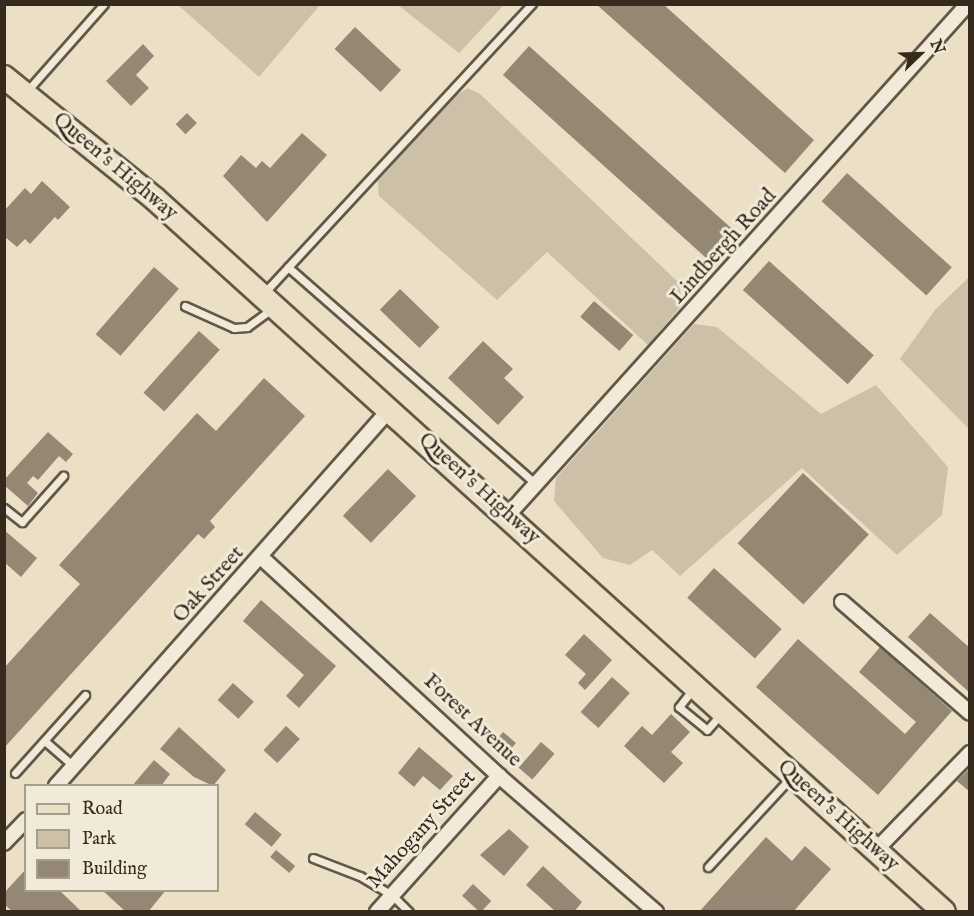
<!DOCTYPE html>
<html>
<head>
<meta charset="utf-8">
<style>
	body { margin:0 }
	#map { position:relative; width:974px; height:916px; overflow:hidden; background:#ebdfc5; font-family:"IM FELL English",serif }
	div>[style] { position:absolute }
	.green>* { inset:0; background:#ccc0a8 }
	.building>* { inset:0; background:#948874; transform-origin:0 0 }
	.roads { filter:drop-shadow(2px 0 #635747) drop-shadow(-2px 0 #635747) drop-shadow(0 2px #635747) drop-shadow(0 -2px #635747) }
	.service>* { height:7px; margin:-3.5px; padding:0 3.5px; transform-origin:3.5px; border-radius:3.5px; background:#f2ead9 }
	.minor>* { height:14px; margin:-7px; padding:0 7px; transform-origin:7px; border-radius:7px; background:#f2ead9 }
	.primary>* { height:22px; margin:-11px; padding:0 11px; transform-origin:11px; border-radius:11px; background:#ebdfc5 }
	span { translate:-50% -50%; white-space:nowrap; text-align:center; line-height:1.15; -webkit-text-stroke:6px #f2ead9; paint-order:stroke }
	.street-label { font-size:21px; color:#362a1d }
	.frame { position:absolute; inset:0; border:6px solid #362a1d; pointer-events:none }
	.legend { position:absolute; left:24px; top:784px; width:195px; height:108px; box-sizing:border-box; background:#f2ead9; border:2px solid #a79d8e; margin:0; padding:8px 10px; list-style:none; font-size:18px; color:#362a1d }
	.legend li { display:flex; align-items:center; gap:12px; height:30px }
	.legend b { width:30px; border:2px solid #a79d8e }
	.north { position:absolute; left:890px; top:24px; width:60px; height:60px; -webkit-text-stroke:4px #f2ead9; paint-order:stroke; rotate:67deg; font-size:16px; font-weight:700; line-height:24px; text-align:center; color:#362a1d }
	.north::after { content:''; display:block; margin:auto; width:21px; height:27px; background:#362a1d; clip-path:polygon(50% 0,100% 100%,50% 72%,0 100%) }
</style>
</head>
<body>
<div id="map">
	<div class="green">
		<i style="clip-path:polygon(178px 5px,320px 5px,259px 77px)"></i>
		<i style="clip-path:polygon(398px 5px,504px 5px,459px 53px)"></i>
		<i style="clip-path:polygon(468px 88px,480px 94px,678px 282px,683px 304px,648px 345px,547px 252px,497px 300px,379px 196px,378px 181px,453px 97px)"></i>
		<i style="clip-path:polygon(969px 277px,969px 429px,900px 359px,935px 310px)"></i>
		<i style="clip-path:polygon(694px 324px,717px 327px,821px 414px,876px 385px,948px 467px,942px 515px,897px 555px,802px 468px,680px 576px,652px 550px,630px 565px,603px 558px,554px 501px,556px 478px)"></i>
	</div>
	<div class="building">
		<i style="clip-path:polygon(596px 4px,663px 4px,814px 140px,785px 173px)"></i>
		<i style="left:355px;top:27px;width:63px;height:30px;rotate:43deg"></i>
		<i style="clip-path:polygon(143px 44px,154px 56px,136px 75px,149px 88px,131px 106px,106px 81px)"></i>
		<i style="left:529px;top:46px;width:275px;height:39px;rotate:42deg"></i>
		<i style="left:187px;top:113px;width:14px;height:16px;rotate:45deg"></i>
		<i style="clip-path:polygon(302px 133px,327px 155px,267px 222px,223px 176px,241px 155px,256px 168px,262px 161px,270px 168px)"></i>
		<i style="left:847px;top:173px;width:141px;height:38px;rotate:42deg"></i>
		<i style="clip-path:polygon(42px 181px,70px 207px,58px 220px,55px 217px,30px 244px,25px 239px,17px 247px,4px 236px,4px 211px,25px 188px,31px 194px)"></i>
		<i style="left:769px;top:261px;width:141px;height:39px;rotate:42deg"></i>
		<i style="left:154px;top:267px;width:33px;height:89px;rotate:41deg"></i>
		<i style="left:400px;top:289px;width:55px;height:29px;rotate:44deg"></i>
		<i style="left:594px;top:301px;width:52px;height:21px;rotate:41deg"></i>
		<i style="left:199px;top:331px;width:28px;height:83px;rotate:42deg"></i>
		<i style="clip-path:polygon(483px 341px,513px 369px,504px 378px,524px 397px,498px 425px,448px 378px)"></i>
		<i style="clip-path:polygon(264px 378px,305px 416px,210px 521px,215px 527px,204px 539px,198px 534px,4px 748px,4px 668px,80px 584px,59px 565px,197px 413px,216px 431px)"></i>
		<i style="clip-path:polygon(48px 432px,73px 454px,66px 462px,59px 456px,38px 480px,33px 476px,27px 483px,38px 493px,28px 506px,4px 485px,4px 480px)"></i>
		<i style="left:388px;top:469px;width:39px;height:65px;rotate:44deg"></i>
		<i style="left:803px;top:473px;width:90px;height:96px;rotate:43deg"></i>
		<i style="clip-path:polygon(4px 530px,37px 558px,21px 577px,4px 562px)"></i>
		<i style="left:714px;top:568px;width:91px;height:40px;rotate:42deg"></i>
		<i style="clip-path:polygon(261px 600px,336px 666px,299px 708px,286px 696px,304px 675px,243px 621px)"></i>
		<i style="clip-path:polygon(930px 613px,970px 648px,970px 693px,908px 637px)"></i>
		<i style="clip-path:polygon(584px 634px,612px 660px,585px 690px,578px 683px,586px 674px,565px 655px)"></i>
		<i style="clip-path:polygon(798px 639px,905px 734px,916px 722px,859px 672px,880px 647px,952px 711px,878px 795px,756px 687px)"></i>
		<i style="left:612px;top:677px;width:24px;height:47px;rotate:42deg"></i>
		<i style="left:233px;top:683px;width:28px;height:23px;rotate:42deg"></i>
		<i style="clip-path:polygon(671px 714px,690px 732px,671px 752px,683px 763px,664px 783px,624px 746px,642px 726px,652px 735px)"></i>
		<i style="left:286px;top:726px;width:19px;height:33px;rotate:43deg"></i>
		<i style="clip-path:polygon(179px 727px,226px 770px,213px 786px,194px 777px,160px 749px)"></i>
		<i style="left:503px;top:732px;width:17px;height:16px;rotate:40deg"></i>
		<i style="left:541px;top:742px;width:18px;height:34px;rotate:41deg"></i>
		<i style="clip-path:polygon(419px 747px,453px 776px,440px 790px,423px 776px,414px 787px,398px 773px)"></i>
		<i style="clip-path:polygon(154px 760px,170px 774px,161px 786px,132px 786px)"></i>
		<i style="clip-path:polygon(970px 768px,970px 792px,957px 781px)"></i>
		<i style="left:255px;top:812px;width:35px;height:16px;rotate:40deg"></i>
		<i style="clip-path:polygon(509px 829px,529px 847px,504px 876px,480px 855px)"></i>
		<i style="clip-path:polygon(766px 837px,792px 861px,805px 846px,831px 869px,793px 912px,699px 912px)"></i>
		<i style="left:276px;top:850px;width:25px;height:9px;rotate:40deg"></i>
		<i style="clip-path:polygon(543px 866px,582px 902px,574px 912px,556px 912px,526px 885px)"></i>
		<i style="clip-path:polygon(26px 869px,26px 890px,59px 890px,82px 912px,13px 912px,4px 904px,4px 893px)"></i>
		<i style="left:473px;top:884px;width:25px;height:16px;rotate:43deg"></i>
		<i style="clip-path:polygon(102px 890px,166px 890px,148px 912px,126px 912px)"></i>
	</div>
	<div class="roads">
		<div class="service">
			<i style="left:27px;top:91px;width:116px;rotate:-48.5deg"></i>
			<i style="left:288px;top:267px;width:330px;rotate:41.2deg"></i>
			<i style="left:265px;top:292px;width:393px;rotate:-47.2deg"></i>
			<i style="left:185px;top:306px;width:54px;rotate:24.2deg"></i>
			<i style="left:234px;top:328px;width:13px;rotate:-4deg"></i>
			<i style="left:247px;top:327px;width:31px;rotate:-36deg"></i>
			<i style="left:4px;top:508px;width:23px;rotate:38deg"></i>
			<i style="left:22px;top:522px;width:62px;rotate:-48.3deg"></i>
			<i style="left:693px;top:689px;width:23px;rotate:128deg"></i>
			<i style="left:679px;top:707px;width:36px;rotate:39deg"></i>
			<i style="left:707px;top:730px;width:20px;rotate:-49deg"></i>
			<i style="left:46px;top:742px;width:37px;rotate:41deg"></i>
			<i style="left:15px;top:773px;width:105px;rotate:-48.1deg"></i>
			<i style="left:313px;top:858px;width:50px;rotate:21deg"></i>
			<i style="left:360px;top:876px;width:37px;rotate:31deg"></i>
			<i style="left:392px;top:895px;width:24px;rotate:45deg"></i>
			<i style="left:708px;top:867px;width:121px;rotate:-47.3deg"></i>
		</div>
		<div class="minor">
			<i style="left:508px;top:515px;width:688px;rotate:-48.01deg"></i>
			<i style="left:262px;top:558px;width:322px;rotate:42.6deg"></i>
			<i style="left:499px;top:776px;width:208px;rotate:40.9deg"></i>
			<i style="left:842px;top:602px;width:169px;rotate:40.9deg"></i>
			<i style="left:56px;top:786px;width:504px;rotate:-48.46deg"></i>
			<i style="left:4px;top:843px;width:32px;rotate:-46deg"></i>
			<i style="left:876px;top:850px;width:135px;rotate:-45.9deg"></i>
			<i style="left:377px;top:912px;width:183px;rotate:-48.1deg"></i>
		</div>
		<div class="primary">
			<i style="left:4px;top:77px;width:194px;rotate:38.9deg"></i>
			<i style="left:155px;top:199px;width:1063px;rotate:42.1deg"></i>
		</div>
	</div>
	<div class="street-label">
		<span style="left:115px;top:167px;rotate:40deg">Queen's Highway</span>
		<span style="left:724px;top:247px;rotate:-48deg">Lindbergh Road</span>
		<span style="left:479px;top:489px;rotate:42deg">Queen's Highway</span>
		<span style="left:209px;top:585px;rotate:-48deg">Oak Street</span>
		<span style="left:472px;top:721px;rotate:43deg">Forest Avenue</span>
		<span style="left:838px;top:816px;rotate:42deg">Queen's Highway</span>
		<span style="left:422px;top:830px;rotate:-48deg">Mahogany Street</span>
	</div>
	<div class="frame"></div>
	<ul class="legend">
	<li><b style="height:8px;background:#ebdfc5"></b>Road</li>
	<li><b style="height:16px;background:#ccc0a8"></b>Park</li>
	<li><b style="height:16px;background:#948874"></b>Building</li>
	</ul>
	<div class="north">N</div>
</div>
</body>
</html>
